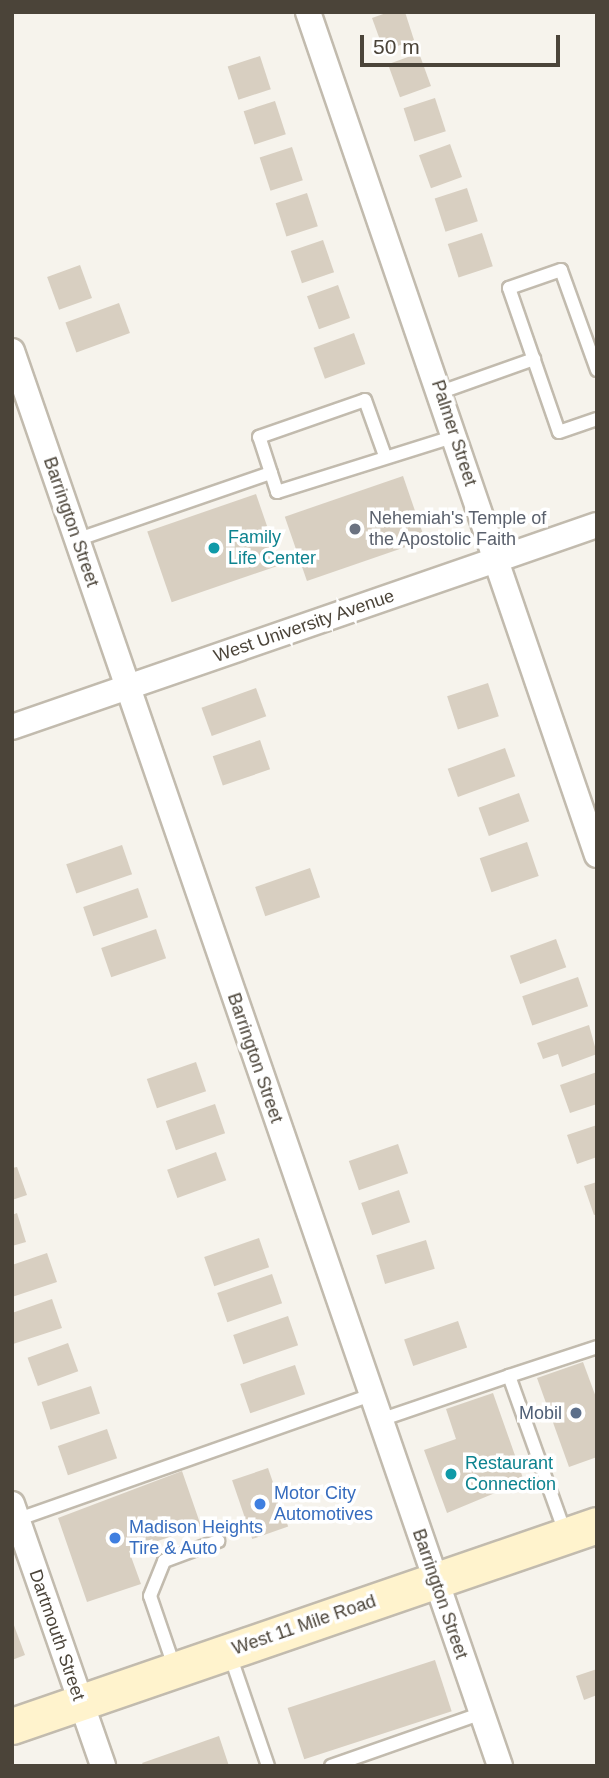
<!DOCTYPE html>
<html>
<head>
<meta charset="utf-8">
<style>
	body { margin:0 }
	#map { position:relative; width:609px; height:1778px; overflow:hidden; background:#f6f3ec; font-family:Arial,sans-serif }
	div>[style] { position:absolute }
	.building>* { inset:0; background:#d8cfc1; transform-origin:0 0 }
	.roads { filter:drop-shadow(2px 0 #c2bbae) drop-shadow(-2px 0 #c2bbae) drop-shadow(0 2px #c2bbae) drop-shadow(0 -2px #c2bbae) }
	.lane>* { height:12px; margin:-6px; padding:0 6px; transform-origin:6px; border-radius:6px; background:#fff }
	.street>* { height:24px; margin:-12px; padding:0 12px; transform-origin:12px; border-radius:12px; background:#fff }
	.secondary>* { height:35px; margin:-17.5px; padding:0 17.5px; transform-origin:17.5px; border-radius:17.5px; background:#fff3cd }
	.dots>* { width:19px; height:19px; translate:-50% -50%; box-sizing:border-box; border:4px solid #fff; border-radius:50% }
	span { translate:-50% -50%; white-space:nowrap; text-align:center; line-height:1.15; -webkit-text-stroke:7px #fff; paint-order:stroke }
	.street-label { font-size:18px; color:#4b4439 }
	.worship-label { font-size:18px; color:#5b616d }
	.left { translate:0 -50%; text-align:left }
	.culture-label { font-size:18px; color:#0d838f }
	.service-label { font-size:18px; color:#4e5e75 }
	.right { translate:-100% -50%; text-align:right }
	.shop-label { font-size:18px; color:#366cbe }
	.frame { position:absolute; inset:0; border:14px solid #4b4439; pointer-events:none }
	.scale { position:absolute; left:360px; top:35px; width:200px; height:32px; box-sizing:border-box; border:4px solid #4b4439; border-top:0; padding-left:9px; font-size:21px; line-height:24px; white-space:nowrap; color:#4b4439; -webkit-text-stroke:5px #fff; paint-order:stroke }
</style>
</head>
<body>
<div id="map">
	<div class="building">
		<i style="clip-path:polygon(389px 12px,405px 12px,414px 40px,384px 51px,372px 18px)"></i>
		<i style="left:419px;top:53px;width:35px;height:33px;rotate:70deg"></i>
		<i style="left:260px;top:56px;width:35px;height:34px;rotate:72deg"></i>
		<i style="left:435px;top:98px;width:35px;height:33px;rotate:72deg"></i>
		<i style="left:275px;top:101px;width:35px;height:33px;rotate:72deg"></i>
		<i style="left:450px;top:144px;width:35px;height:33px;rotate:70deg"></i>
		<i style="left:292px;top:147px;width:35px;height:34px;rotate:72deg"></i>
		<i style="left:467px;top:188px;width:35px;height:34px;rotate:72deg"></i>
		<i style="left:307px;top:193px;width:35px;height:33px;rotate:72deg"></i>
		<i style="left:482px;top:233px;width:35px;height:36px;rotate:72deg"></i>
		<i style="left:323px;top:240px;width:34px;height:34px;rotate:71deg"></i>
		<i style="left:80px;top:265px;width:35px;height:35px;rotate:70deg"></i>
		<i style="left:338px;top:285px;width:35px;height:33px;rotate:70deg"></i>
		<i style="left:119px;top:303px;width:32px;height:57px;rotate:70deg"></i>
		<i style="left:354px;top:333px;width:33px;height:43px;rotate:70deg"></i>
		<i style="left:403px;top:476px;width:68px;height:125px;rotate:71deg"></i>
		<i style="left:256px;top:494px;width:75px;height:115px;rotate:71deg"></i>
		<i style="left:488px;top:683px;width:35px;height:43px;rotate:72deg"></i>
		<i style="left:256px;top:688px;width:30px;height:58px;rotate:70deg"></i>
		<i style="left:260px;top:740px;width:31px;height:50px;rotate:71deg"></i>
		<i style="left:505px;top:748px;width:30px;height:61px;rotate:70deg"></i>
		<i style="left:519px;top:793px;width:30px;height:43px;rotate:70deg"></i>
		<i style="left:527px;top:842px;width:36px;height:50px;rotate:71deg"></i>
		<i style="left:122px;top:845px;width:31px;height:59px;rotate:71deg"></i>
		<i style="left:310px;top:868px;width:31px;height:58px;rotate:71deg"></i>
		<i style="left:138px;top:888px;width:31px;height:58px;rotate:71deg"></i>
		<i style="left:156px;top:929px;width:31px;height:58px;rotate:71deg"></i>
		<i style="left:556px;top:939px;width:30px;height:49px;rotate:70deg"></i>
		<i style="left:578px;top:977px;width:31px;height:59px;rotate:71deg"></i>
		<i style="clip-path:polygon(589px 1025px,597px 1054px,562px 1067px,558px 1054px,543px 1059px,537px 1043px)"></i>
		<i style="left:196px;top:1062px;width:31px;height:52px;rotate:71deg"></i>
		<i style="clip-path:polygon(597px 1072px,597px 1104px,570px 1113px,560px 1085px)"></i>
		<i style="left:215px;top:1104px;width:31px;height:52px;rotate:71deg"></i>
		<i style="clip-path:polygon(597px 1125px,597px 1157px,577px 1164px,567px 1135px)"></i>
		<i style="left:398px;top:1144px;width:31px;height:52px;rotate:71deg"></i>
		<i style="left:216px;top:1152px;width:30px;height:52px;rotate:70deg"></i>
		<i style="clip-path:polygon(17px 1167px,27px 1195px,12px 1200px,12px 1168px)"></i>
		<i style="clip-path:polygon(597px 1182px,597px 1214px,594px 1215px,584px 1186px)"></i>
		<i style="left:399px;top:1190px;width:34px;height:40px;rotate:71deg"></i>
		<i style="clip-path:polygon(17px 1213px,26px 1242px,12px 1246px,12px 1215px)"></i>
		<i style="left:259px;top:1238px;width:31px;height:58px;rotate:71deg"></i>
		<i style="left:426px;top:1240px;width:30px;height:52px;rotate:73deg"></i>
		<i style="clip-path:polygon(47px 1253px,57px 1282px,12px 1297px,12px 1265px)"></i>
		<i style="left:272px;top:1274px;width:31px;height:58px;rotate:71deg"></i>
		<i style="clip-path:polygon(52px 1299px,62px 1328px,13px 1344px,12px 1313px)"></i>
		<i style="left:288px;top:1316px;width:31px;height:58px;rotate:71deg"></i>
		<i style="left:458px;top:1321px;width:28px;height:57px;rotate:71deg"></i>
		<i style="left:68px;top:1343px;width:30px;height:43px;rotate:70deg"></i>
		<i style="clip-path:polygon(583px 1362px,597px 1400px,597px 1457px,569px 1467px,537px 1378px)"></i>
		<i style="left:295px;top:1365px;width:31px;height:58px;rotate:71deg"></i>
		<i style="left:91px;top:1386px;width:29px;height:52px;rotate:72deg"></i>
		<i style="clip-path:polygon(493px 1393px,524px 1481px,447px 1513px,424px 1450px,456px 1439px,446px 1409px)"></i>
		<i style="left:107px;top:1429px;width:31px;height:52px;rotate:71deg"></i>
		<i style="left:268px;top:1468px;width:62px;height:38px;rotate:71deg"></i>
		<i style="clip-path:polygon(182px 1471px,201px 1526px,129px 1551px,141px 1584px,87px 1602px,58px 1518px)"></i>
		<i style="clip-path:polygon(12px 1620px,25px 1655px,12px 1660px)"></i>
		<i style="left:435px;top:1660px;width:54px;height:155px;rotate:72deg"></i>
		<i style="clip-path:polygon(597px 1669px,597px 1695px,584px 1700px,576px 1676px)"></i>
		<i style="clip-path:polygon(219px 1736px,229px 1766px,144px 1766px,142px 1763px)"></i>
	</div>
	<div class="roads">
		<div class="lane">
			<i style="left:597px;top:370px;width:106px;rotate:-109.8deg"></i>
			<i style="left:561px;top:270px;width:55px;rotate:160.9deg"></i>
			<i style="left:509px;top:288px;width:152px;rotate:70.9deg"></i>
			<i style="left:559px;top:432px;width:40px;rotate:-18.9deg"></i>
			<i style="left:441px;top:392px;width:99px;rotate:-19.5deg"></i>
			<i style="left:271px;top:473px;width:38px;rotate:-108deg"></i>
			<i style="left:259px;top:437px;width:112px;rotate:-19.2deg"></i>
			<i style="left:365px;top:400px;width:59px;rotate:70.3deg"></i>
			<i style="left:76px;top:540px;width:206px;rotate:-19deg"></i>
			<i style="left:271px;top:473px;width:20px;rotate:72deg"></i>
			<i style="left:277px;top:492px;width:188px;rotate:-17.4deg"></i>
			<i style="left:509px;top:1376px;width:93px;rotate:-18.2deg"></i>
			<i style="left:380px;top:1420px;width:136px;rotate:-18.8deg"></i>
			<i style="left:509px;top:1376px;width:169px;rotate:70.3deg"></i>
			<i style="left:16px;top:1520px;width:376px;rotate:-19.4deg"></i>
			<i style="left:230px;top:1655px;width:117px;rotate:71.1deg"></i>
			<i style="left:175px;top:1669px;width:77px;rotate:-108.9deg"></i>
			<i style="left:150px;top:1596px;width:38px;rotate:-68deg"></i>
			<i style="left:164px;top:1561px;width:58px;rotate:-20.3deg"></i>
			<i style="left:331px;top:1766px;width:160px;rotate:-19.3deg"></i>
		</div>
		<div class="street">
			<i style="left:308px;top:12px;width:891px;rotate:71.08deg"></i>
			<i style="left:12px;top:351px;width:1497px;rotate:70.97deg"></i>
			<i style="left:12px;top:727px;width:619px;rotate:-19.05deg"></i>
			<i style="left:12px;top:1504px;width:277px;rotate:70.8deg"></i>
		</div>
		<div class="secondary">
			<i style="left:12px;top:1726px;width:619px;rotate:-18.96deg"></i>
		</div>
	</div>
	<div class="dots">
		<i style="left:355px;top:529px;background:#6b7280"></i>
		<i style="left:214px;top:548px;background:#0f9aa8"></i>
		<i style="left:576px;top:1413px;background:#5c6f8a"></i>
		<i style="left:451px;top:1474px;background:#0f9aa8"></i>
		<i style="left:260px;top:1504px;background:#3f7fe0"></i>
		<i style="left:115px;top:1538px;background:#3f7fe0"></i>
	</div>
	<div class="street-label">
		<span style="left:454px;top:433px;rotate:72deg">Palmer Street</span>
		<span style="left:71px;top:522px;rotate:71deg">Barrington Street</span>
		<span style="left:304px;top:626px;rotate:-19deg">West University Avenue</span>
		<span style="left:255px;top:1058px;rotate:71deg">Barrington Street</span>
		<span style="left:440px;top:1594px;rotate:71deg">Barrington Street</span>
		<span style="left:304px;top:1625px;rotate:-19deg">West 11 Mile Road</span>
		<span style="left:57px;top:1635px;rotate:71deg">Dartmouth Street</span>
	</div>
	<div class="worship-label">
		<span class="left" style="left:369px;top:529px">Nehemiah's Temple of<br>the Apostolic Faith</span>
	</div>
	<div class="culture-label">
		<span class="left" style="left:228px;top:548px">Family<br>Life Center</span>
		<span class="left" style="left:465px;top:1474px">Restaurant<br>Connection</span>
	</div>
	<div class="service-label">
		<span class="right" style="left:562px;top:1413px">Mobil</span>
	</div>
	<div class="shop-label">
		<span class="left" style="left:274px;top:1504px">Motor City<br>Automotives</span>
		<span class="left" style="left:129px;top:1538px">Madison Heights<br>Tire &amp; Auto</span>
	</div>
	<div class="frame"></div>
	<div class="scale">50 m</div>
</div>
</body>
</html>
